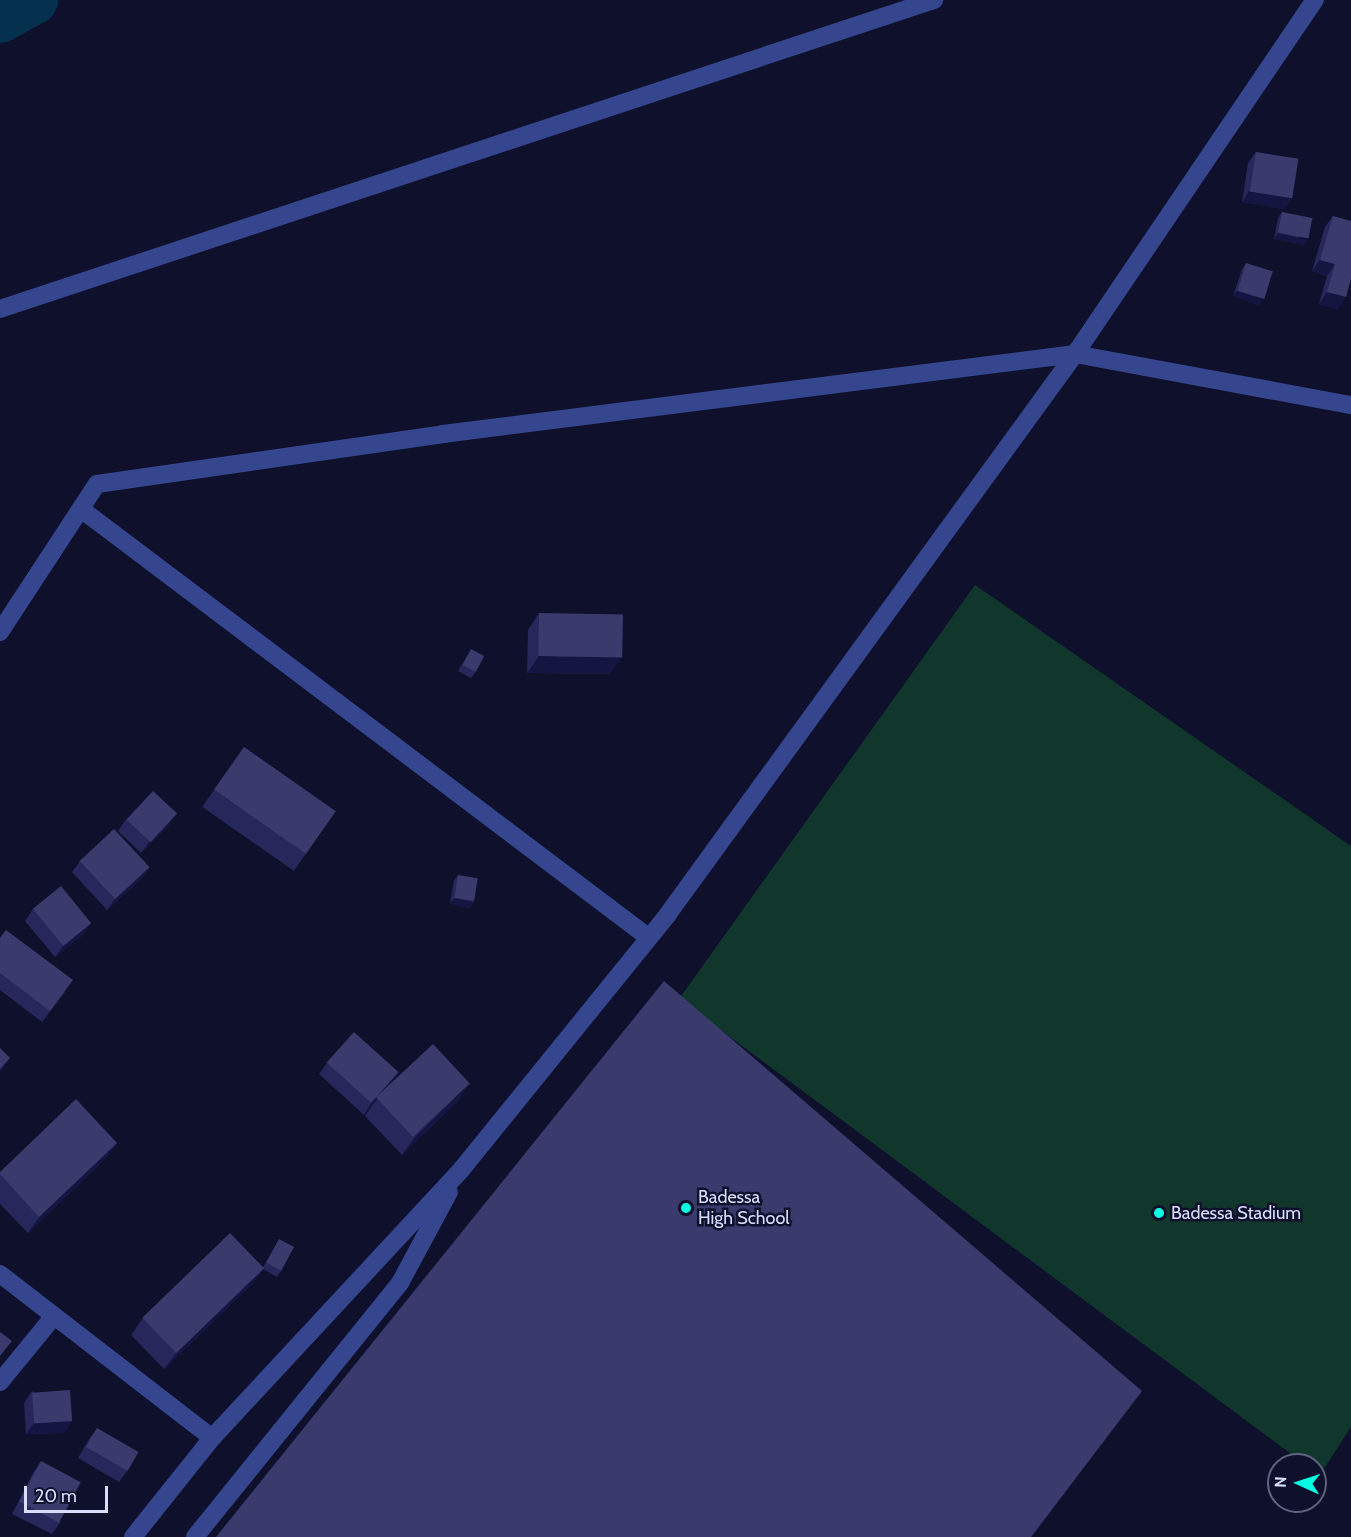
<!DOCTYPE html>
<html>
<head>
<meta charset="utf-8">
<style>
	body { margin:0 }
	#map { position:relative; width:1351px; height:1537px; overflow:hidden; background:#0e102c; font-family:Cabin,sans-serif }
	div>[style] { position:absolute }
	.green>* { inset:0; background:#11372d }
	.river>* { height:50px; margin:-25px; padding:0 25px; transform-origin:25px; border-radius:25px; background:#05304e }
	.minor>* { height:18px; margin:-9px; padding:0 9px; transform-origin:9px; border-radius:9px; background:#35468f }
	.wall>* { inset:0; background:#26275b; transform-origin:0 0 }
	.shaded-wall>* { inset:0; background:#151541 }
	.building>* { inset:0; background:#3a3a6d; transform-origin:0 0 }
	.dots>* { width:16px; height:16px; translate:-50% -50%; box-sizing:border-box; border:3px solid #0e102c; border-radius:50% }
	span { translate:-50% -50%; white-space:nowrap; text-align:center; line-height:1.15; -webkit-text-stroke:5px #0e102c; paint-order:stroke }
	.poi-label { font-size:18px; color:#d9ddff }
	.left { translate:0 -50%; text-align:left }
	.north { position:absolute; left:1267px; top:1453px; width:60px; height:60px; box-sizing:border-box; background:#0e102c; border:2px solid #5f6280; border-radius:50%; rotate:273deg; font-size:16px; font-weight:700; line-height:24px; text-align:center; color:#d9ddff }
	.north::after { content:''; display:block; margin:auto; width:21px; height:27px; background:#05ffe1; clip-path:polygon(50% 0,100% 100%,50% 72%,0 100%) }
	.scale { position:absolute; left:24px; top:1486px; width:84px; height:27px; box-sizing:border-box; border:3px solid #d9ddff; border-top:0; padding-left:8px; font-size:18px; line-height:21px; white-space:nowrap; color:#d9ddff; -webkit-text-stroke:4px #0e102c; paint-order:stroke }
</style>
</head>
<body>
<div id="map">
	<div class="green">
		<i style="clip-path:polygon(975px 585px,1351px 846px,1351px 1427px,1320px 1475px,1315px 1465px,1306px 1465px,679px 999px)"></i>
	</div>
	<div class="river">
		<i style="left:0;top:18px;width:38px;rotate:-29deg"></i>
	</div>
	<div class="minor">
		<i style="left:0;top:309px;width:984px;rotate:-18.31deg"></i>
		<i style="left:81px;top:509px;width:710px;rotate:37.05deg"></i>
		<i style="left:0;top:632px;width:177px;rotate:-56.8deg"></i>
		<i style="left:97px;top:484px;width:350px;rotate:-8.2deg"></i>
		<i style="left:443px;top:434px;width:637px;rotate:-7.21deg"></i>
		<i style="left:1075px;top:354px;width:281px;rotate:10.5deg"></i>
		<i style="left:0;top:1274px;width:268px;rotate:37.7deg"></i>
		<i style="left:0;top:1382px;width:85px;rotate:-50.7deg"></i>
		<i style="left:133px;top:1537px;width:127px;rotate:-51.4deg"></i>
		<i style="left:212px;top:1438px;width:366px;rotate:-47.1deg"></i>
		<i style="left:461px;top:1170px;width:329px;rotate:-51deg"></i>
		<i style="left:668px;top:914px;width:692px;rotate:-53.99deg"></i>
		<i style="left:1075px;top:354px;width:428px;rotate:-55.9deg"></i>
		<i style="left:195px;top:1537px;width:326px;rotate:-51.1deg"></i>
		<i style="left:400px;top:1283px;width:103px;rotate:-61.7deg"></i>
	</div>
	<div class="wall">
		<i style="clip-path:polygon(1256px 152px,1292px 198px,1284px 209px,1242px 202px,1248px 163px)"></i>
		<i style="clip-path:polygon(1282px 212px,1304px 245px,1274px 239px,1278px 218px)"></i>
		<i style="clip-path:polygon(1333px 216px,1338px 309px,1319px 304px,1327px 276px,1312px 271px,1325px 227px)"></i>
		<i style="clip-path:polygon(1246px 263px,1259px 305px,1233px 296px,1242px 269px)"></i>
		<i style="clip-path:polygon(539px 613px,610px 674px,527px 673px,528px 630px)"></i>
		<i style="clip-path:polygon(471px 649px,475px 673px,471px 678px,458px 671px)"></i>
		<i style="left:244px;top:747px;width:112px;height:73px;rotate:35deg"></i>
		<i style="clip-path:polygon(126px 819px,169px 825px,141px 853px,118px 831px)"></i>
		<i style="clip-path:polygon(80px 861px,150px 867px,142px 878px,107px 910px,72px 872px)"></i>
		<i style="clip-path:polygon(458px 875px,474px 902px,470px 908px,450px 904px,454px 880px)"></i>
		<i style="clip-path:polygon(33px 909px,84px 934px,55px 957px,25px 921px)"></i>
		<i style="clip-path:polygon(0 938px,65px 992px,42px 1022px,0 990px)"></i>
		<i style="clip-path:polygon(327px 1063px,391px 1083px,382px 1094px,459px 1100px,402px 1155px,365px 1116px,374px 1103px,364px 1115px,319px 1074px)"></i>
		<i style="clip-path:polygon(117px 1143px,105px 1159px,28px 1233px,0 1204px,0 1172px)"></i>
		<i style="clip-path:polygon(279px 1239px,281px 1271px,277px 1277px,263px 1269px,252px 1284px,164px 1369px,131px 1335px,143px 1318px,263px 1267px)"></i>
		<i style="clip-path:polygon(32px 1391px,72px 1421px,64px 1433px,26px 1434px,24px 1403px)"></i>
		<i style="clip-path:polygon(97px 1428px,127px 1471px,119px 1482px,78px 1458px,89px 1439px)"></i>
		<i style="clip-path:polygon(41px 1461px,60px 1523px,52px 1534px,12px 1514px,33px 1473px)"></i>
	</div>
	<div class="shaded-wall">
		<i style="clip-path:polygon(1249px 191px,1292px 198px,1284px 209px,1242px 202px)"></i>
		<i style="clip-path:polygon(1278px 233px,1308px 240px,1304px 245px,1274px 239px)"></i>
		<i style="clip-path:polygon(1320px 260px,1335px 264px,1327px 276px,1312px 271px)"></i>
		<i style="clip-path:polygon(1237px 291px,1263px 299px,1259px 305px,1233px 296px)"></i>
		<i style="clip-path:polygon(1327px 292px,1346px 297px,1338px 309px,1319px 304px)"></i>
		<i style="clip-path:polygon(539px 656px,622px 657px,610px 674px,527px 673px)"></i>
		<i style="clip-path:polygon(177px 813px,169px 825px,141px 853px,149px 842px)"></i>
		<i style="clip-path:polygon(150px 867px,142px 878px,107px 910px,115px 899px)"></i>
		<i style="clip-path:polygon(454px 898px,474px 902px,470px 908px,450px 904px)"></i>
		<i style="clip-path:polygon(91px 923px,84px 934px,55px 957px,63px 946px)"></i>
		<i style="clip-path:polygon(10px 1058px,2px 1070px,0 1072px,0 1069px)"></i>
		<i style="clip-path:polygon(399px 1072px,391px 1083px,364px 1115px,371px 1103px)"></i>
		<i style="clip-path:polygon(470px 1083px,459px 1100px,402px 1155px,414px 1138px)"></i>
		<i style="clip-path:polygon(117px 1143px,105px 1159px,28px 1233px,39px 1217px)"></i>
		<i style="clip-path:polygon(264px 1268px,252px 1284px,164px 1369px,176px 1353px)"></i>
		<i style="clip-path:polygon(1142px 1391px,1126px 1412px,1032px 1537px,1031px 1537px)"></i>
		<i style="clip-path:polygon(72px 1421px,64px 1433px,26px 1434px,34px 1423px)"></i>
	</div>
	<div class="building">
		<i style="left:1256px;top:152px;width:43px;height:40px;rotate:9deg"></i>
		<i style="left:1282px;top:212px;width:31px;height:21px;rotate:11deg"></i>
		<i style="clip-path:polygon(1333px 216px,1351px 221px,1351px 279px,1346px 297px,1327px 292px,1335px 264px,1320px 260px)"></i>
		<i style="left:1246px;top:263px;width:28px;height:29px;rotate:17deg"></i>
		<i style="left:539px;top:613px;width:84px;height:43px;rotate:1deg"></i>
		<i style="left:471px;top:649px;width:15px;height:18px;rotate:28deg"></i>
		<i style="left:244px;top:747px;width:112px;height:52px;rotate:35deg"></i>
		<i style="left:153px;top:791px;width:33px;height:39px;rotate:43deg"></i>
		<i style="left:114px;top:829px;width:52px;height:47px;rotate:47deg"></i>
		<i style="left:458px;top:875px;width:20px;height:23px;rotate:9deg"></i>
		<i style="left:61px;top:886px;width:48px;height:36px;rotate:51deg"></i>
		<i style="clip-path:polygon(6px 930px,73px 980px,50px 1011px,0 973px,0 938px)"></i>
		<i style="clip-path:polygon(664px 981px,1142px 1391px,1031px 1537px,216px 1537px)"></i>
		<i style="left:354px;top:1032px;width:60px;height:41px;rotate:42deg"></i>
		<i style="left:433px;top:1044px;width:54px;height:78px;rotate:47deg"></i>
		<i style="clip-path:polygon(0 1048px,10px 1058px,0 1069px)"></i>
		<i style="clip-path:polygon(76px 1099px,117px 1143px,39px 1217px,0 1174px,0 1172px)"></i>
		<i style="left:230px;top:1233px;width:49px;height:122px;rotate:46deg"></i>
		<i style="left:279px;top:1239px;width:17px;height:27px;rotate:28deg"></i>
		<i style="clip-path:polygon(0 1332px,12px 1341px,0 1356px)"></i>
		<i style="left:70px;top:1390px;width:31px;height:38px;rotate:86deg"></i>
		<i style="left:97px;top:1428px;width:48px;height:22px;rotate:30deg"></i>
		<i style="left:41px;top:1461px;width:45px;height:46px;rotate:28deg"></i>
	</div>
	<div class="dots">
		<i style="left:686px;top:1208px;background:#05ffe1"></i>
		<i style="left:1159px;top:1213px;background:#05ffe1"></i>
	</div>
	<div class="poi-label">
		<span class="left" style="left:698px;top:1208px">Badessa<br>High School</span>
		<span class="left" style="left:1171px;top:1213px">Badessa Stadium</span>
	</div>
	<div class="north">N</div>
	<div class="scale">20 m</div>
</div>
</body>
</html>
